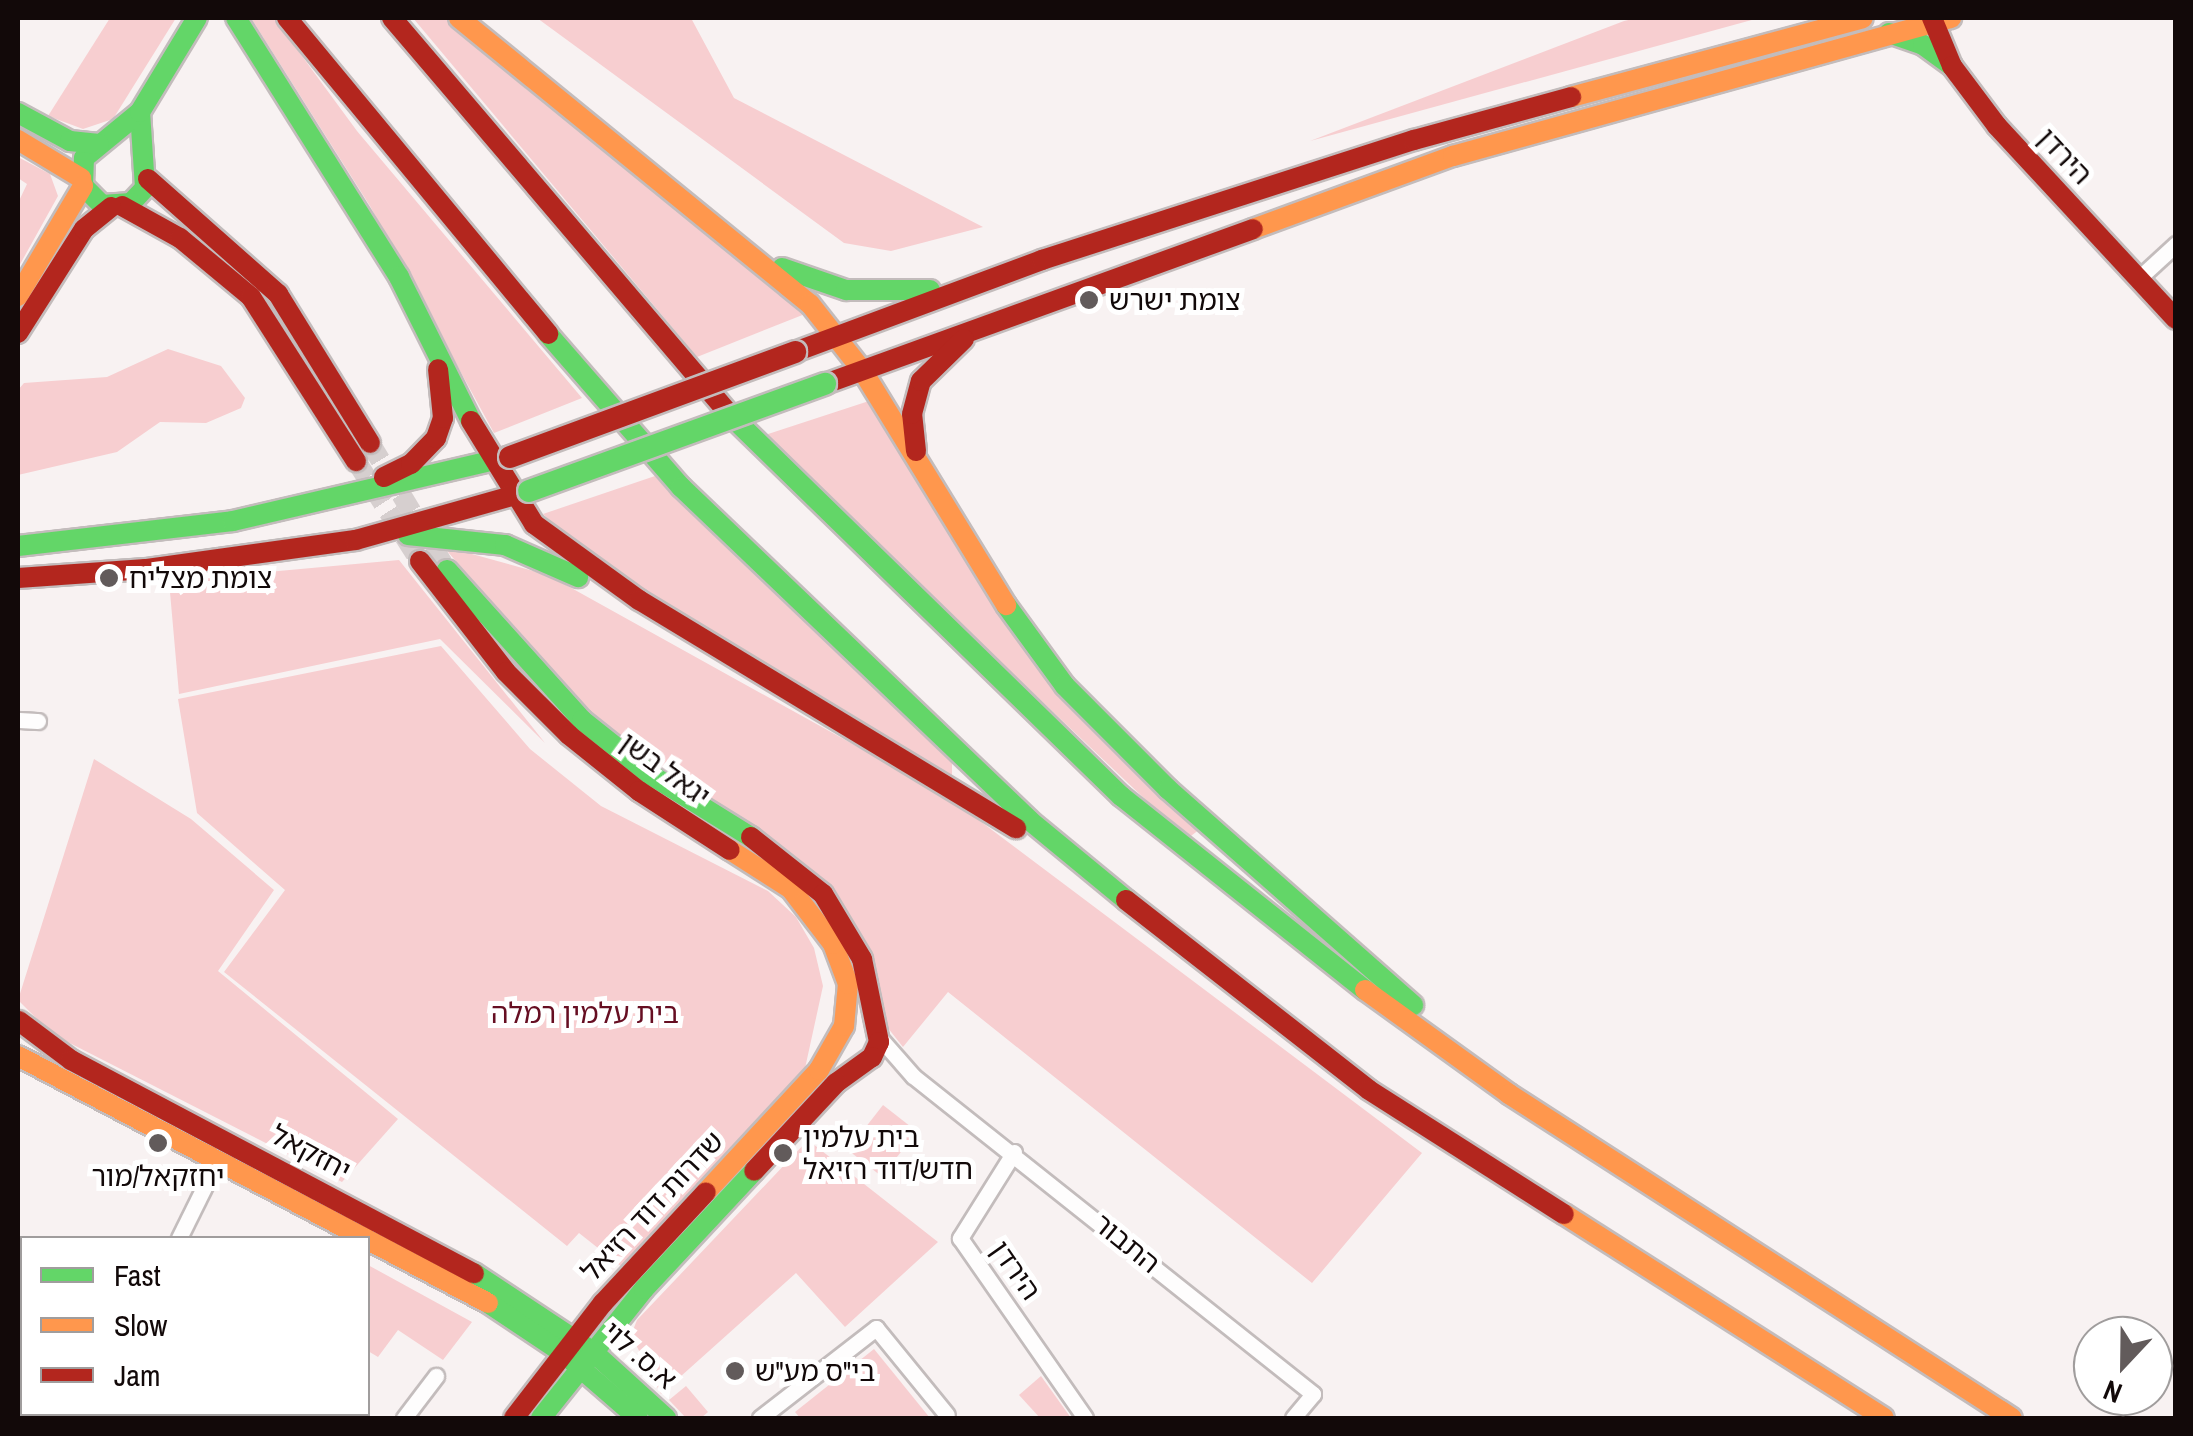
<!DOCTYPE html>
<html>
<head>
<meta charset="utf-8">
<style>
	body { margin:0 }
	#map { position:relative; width:2193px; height:1436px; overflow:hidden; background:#f8f2f2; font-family:"Archivo Narrow","Noto Sans Hebrew",sans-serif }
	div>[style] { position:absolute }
	.green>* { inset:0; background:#f7ced0; transform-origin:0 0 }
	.secondary-tunnel>* { height:20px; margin-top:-10px; transform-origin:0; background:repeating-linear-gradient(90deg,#d6cfcf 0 20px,transparent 0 30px) }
	.roads { filter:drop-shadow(2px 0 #c3bcbc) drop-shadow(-2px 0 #c3bcbc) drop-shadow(0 2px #c3bcbc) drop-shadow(0 -2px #c3bcbc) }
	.street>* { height:15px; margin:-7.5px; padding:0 7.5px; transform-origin:7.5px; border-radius:7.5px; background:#fefdfd }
	.fast>* { height:20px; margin:-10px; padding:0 10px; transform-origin:10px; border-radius:10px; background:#63d668 }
	.slow>* { height:20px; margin:-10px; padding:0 10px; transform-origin:10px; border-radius:10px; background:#ff974d }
	.jam>* { height:20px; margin:-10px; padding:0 10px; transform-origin:10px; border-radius:10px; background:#b3261e }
	.bridges { filter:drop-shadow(2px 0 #c3bcbc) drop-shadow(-2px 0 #c3bcbc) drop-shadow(0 2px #c3bcbc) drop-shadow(0 -2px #c3bcbc) }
	.fast-bridge>* { height:22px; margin:-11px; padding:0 11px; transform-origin:11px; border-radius:11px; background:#63d668 }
	.jam-bridge>* { height:22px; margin:-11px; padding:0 11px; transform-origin:11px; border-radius:11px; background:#b3261e }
	.dots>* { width:28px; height:28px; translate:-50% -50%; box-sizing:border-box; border:5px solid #fff; border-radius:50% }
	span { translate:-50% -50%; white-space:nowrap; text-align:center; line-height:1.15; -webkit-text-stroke:10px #fff; paint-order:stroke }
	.street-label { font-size:28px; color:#120909 }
	.poi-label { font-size:28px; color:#120909 }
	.left { translate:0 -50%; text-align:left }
	.park-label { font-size:28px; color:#660e22 }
	.frame { position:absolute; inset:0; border:20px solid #120909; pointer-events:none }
	.legend { position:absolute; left:20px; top:1236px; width:350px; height:180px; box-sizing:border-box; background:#fff; border:2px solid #a09d9d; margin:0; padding:12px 18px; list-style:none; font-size:30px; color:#120909 }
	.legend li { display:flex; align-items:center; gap:20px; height:50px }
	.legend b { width:50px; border:2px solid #a09d9d }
	.north { position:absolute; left:2073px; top:1316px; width:100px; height:100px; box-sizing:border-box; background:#fff; border:2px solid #a09d9d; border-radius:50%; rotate:202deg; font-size:28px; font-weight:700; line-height:40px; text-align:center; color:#120909 }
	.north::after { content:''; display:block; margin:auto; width:35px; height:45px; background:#625b5b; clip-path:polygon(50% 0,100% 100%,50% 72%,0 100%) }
</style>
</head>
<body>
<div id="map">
	<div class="green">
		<i style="clip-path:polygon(110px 18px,176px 18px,113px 119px,83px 129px,48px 116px)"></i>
		<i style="clip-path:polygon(251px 18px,274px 18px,357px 131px,582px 398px,494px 433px,370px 206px)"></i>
		<i style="clip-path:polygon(413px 18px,448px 18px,805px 314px,697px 357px)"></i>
		<i style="clip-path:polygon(537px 18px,691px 18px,734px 98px,983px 227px,891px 251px,844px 243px)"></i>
		<i style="clip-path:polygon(1637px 18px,1759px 18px,1310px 141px,1624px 21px)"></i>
		<i style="clip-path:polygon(18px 157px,50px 174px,58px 196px,18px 268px,18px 203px,27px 184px,18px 178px)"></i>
		<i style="clip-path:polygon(168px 349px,221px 366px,245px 398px,241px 408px,206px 423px,160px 422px,117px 452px,18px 475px,18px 390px,24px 383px,107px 377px)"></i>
		<i style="clip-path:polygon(869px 401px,1027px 654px,1200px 829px,1187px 839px,762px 436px)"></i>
		<i style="clip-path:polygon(655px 476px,952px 761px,952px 777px,585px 553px,543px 514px)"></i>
		<i style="clip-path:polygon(443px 546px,548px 575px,948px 797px,1422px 1153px,1312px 1283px,948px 992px,903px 1047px,876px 1013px,853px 924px,577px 705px)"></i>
		<i style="clip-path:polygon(399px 560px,545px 743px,440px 639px,179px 694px,169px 581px)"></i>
		<i style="clip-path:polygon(441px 646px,530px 749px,601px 806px,768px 891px,796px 917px,814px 948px,823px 986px,804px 1073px,622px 1267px,579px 1233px,567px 1246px,224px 972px,285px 890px,197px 813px,178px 699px)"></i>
		<i style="clip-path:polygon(94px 759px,191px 819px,274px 890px,218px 971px,398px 1119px,342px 1182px,52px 1034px,18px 1000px)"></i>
		<i style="left:883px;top:1105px;width:43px;height:57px;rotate:38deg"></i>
		<i style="clip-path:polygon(808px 1140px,938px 1242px,845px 1327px,796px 1273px,661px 1394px,631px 1335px,637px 1320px)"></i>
		<i style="clip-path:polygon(368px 1265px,472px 1322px,443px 1360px,398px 1330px,378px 1357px,368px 1351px)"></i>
		<i style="clip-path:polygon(874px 1349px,930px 1418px,800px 1418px,795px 1412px)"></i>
		<i style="clip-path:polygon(1041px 1376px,1071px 1418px,1040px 1418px,1019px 1395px)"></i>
		<i style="clip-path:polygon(686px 1386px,708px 1412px,701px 1418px,686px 1418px,669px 1400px)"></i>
		<i style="left:95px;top:1414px;width:74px;height:4px"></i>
	</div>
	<div class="secondary-tunnel">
		<i style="left:370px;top:443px;width:149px;rotate:58.8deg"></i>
		<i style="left:356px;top:461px;width:119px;rotate:57.4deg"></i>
	</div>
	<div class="roads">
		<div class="street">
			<i style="left:2138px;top:279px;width:52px;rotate:-42.6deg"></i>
			<i style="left:18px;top:720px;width:20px;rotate:3deg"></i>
			<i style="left:878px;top:1036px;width:53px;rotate:48.8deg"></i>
			<i style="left:913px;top:1076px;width:511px;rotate:38.48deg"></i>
			<i style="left:1313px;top:1394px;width:31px;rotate:130deg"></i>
			<i style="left:1014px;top:1152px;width:102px;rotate:122.1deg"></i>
			<i style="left:960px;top:1238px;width:219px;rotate:55.2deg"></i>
			<i style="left:179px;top:1238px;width:88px;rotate:-63.7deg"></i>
			<i style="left:329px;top:1414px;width:10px;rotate:24deg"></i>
			<i style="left:83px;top:1418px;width:5px;rotate:-53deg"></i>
			<i style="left:404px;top:1418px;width:53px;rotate:-52.7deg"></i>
			<i style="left:760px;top:1418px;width:147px;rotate:-37.8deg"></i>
			<i style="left:876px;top:1328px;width:112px;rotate:50.8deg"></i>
		</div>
		<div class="fast">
			<i style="left:236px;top:18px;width:306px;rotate:57.8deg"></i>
			<i style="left:399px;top:277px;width:161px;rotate:63.4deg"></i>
			<i style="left:1889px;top:33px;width:36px;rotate:19deg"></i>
			<i style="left:1923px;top:45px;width:36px;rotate:36deg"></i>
			<i style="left:140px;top:112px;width:76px;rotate:86.2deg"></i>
			<i style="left:145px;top:188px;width:21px;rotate:133deg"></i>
			<i style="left:131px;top:203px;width:29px;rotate:176deg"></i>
			<i style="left:102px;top:205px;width:27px;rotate:-135deg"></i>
			<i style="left:83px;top:186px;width:28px;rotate:-88deg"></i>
			<i style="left:84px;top:158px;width:72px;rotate:-39.4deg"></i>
			<i style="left:140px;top:112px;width:110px;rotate:-58.8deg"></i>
			<i style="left:18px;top:113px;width:59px;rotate:28.3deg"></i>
			<i style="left:70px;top:141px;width:29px;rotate:6deg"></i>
			<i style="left:782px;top:268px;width:68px;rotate:19deg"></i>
			<i style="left:846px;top:290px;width:84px"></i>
			<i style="left:548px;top:334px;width:203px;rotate:49deg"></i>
			<i style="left:681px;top:487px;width:482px;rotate:43.7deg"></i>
			<i style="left:1029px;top:820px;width:126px;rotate:39.5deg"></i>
			<i style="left:731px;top:416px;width:545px;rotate:44.26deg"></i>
			<i style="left:1121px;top:796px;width:312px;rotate:38.5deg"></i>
			<i style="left:408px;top:535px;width:98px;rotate:5.9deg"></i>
			<i style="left:505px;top:545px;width:80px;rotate:23.7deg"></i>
			<i style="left:18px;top:546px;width:216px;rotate:-6.6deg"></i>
			<i style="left:233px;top:521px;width:282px;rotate:-13.1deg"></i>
			<i style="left:447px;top:570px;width:202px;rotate:48deg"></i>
			<i style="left:582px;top:720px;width:88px;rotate:38.6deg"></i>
			<i style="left:651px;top:775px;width:118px;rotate:31.8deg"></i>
			<i style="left:1006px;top:605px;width:100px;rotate:53.9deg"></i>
			<i style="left:1065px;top:686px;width:146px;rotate:45deg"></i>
			<i style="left:1168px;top:789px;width:327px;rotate:41.4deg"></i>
			<i style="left:474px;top:1273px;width:141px;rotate:33.5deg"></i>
			<i style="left:592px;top:1351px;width:100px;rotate:42.2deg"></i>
			<i style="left:488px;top:1303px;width:90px;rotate:33.7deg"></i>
			<i style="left:563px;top:1353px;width:99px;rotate:40.9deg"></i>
			<i style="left:541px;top:1418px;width:165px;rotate:-51.4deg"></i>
			<i style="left:644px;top:1289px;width:161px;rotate:-47deg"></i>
		</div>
		<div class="slow">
			<i style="left:459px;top:18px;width:453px;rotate:39.2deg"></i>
			<i style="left:810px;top:304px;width:84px;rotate:51.8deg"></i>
			<i style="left:862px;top:370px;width:276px;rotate:58.5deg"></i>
			<i style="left:1571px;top:97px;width:302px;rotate:-15.1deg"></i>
			<i style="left:18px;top:140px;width:74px;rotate:31.1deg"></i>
			<i style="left:1253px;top:229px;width:213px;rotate:-20.1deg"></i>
			<i style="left:1453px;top:156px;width:517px;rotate:-15.49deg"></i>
			<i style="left:18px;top:296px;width:128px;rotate:-59.4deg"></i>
			<i style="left:1365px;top:990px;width:178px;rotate:35.8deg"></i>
			<i style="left:1509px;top:1094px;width:598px;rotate:32.79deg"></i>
			<i style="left:18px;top:1056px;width:531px;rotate:27.72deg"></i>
			<i style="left:706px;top:1192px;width:166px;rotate:-47.2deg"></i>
			<i style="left:819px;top:1070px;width:51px;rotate:-60.4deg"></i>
			<i style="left:844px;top:1026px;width:42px;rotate:-84.6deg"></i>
			<i style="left:848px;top:984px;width:43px;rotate:-110.6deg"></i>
			<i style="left:833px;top:944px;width:69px;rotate:-127.4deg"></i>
			<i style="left:791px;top:889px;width:72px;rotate:-147.4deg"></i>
			<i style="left:1564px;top:1214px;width:379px;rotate:32.5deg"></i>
		</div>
		<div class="jam">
			<i style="left:287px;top:18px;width:410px;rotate:50.4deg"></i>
			<i style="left:392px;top:18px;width:523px;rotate:49.58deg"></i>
			<i style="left:1932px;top:18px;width:52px;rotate:67.4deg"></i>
			<i style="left:1952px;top:66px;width:75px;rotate:53.1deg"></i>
			<i style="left:1997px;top:126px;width:263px;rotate:47.2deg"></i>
			<i style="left:148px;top:179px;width:174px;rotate:41.5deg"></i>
			<i style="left:278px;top:294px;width:175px;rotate:58.3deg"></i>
			<i style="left:122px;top:206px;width:66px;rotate:28.9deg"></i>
			<i style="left:180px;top:238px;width:92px;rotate:39.7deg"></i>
			<i style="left:251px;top:297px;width:195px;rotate:57.4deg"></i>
			<i style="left:18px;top:333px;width:123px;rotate:-57.6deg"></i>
			<i style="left:84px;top:229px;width:35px;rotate:-39deg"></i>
			<i style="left:795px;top:352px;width:264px;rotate:-20.4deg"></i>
			<i style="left:1042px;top:260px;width:391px;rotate:-17.9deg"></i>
			<i style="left:1414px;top:140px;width:163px;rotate:-15.3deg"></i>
			<i style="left:825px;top:384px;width:455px;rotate:-19.9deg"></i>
			<i style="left:471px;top:421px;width:121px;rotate:58.5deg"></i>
			<i style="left:534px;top:524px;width:130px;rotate:35.9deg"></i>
			<i style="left:639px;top:600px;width:441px;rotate:31.2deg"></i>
			<i style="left:916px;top:451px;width:37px;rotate:-96deg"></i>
			<i style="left:912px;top:414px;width:34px;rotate:-75deg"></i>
			<i style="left:921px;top:381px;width:60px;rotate:-44.3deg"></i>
			<i style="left:384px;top:477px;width:30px;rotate:-26deg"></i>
			<i style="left:411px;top:464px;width:36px;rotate:-46deg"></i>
			<i style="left:436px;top:438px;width:21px;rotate:-71deg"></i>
			<i style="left:443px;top:418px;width:49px;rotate:-95.8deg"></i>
			<i style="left:420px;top:561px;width:140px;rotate:52.2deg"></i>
			<i style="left:506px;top:672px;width:89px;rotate:45deg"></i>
			<i style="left:569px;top:735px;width:90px;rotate:38.7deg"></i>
			<i style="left:639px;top:791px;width:108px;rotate:33deg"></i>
			<i style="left:18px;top:578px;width:128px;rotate:-4deg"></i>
			<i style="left:146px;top:569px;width:212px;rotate:-7.9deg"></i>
			<i style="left:356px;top:540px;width:180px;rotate:-15.8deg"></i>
			<i style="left:751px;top:837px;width:92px;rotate:38.4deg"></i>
			<i style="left:823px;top:894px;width:76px;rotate:59deg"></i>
			<i style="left:862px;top:959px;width:85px;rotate:78.4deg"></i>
			<i style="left:879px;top:1042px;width:17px;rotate:115deg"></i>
			<i style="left:872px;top:1057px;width:44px;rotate:144.2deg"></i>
			<i style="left:836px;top:1083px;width:120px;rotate:133deg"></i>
			<i style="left:1126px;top:900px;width:308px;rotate:38deg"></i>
			<i style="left:1369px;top:1090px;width:231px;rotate:32.5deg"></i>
			<i style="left:19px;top:1021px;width:65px;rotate:36.9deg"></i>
			<i style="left:71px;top:1060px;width:456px;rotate:27.9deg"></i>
			<i style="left:514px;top:1418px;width:145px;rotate:-52.3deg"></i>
			<i style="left:603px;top:1303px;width:151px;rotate:-47.1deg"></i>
		</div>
	</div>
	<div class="bridges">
		<div class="fast-bridge">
			<i style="left:529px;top:491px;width:315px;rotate:-19.9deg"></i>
		</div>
		<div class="jam-bridge">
			<i style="left:510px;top:457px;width:304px;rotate:-20.2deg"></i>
		</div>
	</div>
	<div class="dots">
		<i style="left:1089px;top:300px;background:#625b5b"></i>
		<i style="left:109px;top:578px;background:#625b5b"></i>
		<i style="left:158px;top:1143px;background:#625b5b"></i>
		<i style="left:783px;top:1153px;background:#625b5b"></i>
		<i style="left:735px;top:1371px;background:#625b5b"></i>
	</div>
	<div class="street-label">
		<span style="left:2065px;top:156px;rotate:47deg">הירדן</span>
		<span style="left:665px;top:769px;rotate:36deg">יגאל בשן</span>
		<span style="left:311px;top:1152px;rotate:28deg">יחזקאל</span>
		<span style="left:652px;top:1206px;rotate:-47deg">שדרות דוד רזיאל</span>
		<span style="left:1127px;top:1243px;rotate:39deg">התבור</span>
		<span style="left:1016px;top:1270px;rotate:55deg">הירדן</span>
		<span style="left:640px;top:1355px;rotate:41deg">א.ס. לוי</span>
	</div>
	<div class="poi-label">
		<span class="left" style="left:1109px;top:300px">צומת ישרש</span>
		<span class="left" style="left:129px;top:578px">צומת מצליח</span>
		<span class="left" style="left:803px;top:1153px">בית עלמין<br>חדש/דוד רזיאל</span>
		<span style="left:158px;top:1176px">יחזקאל/מור</span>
		<span class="left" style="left:755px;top:1371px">בי"ס מע"ש</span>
	</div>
	<div class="park-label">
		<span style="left:585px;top:1013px">בית עלמין רמלה</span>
	</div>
	<div class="frame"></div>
	<ul class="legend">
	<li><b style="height:12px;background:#63d668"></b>Fast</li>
	<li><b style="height:12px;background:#ff974d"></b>Slow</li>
	<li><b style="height:12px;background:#b3261e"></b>Jam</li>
	</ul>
	<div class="north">N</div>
</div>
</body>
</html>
